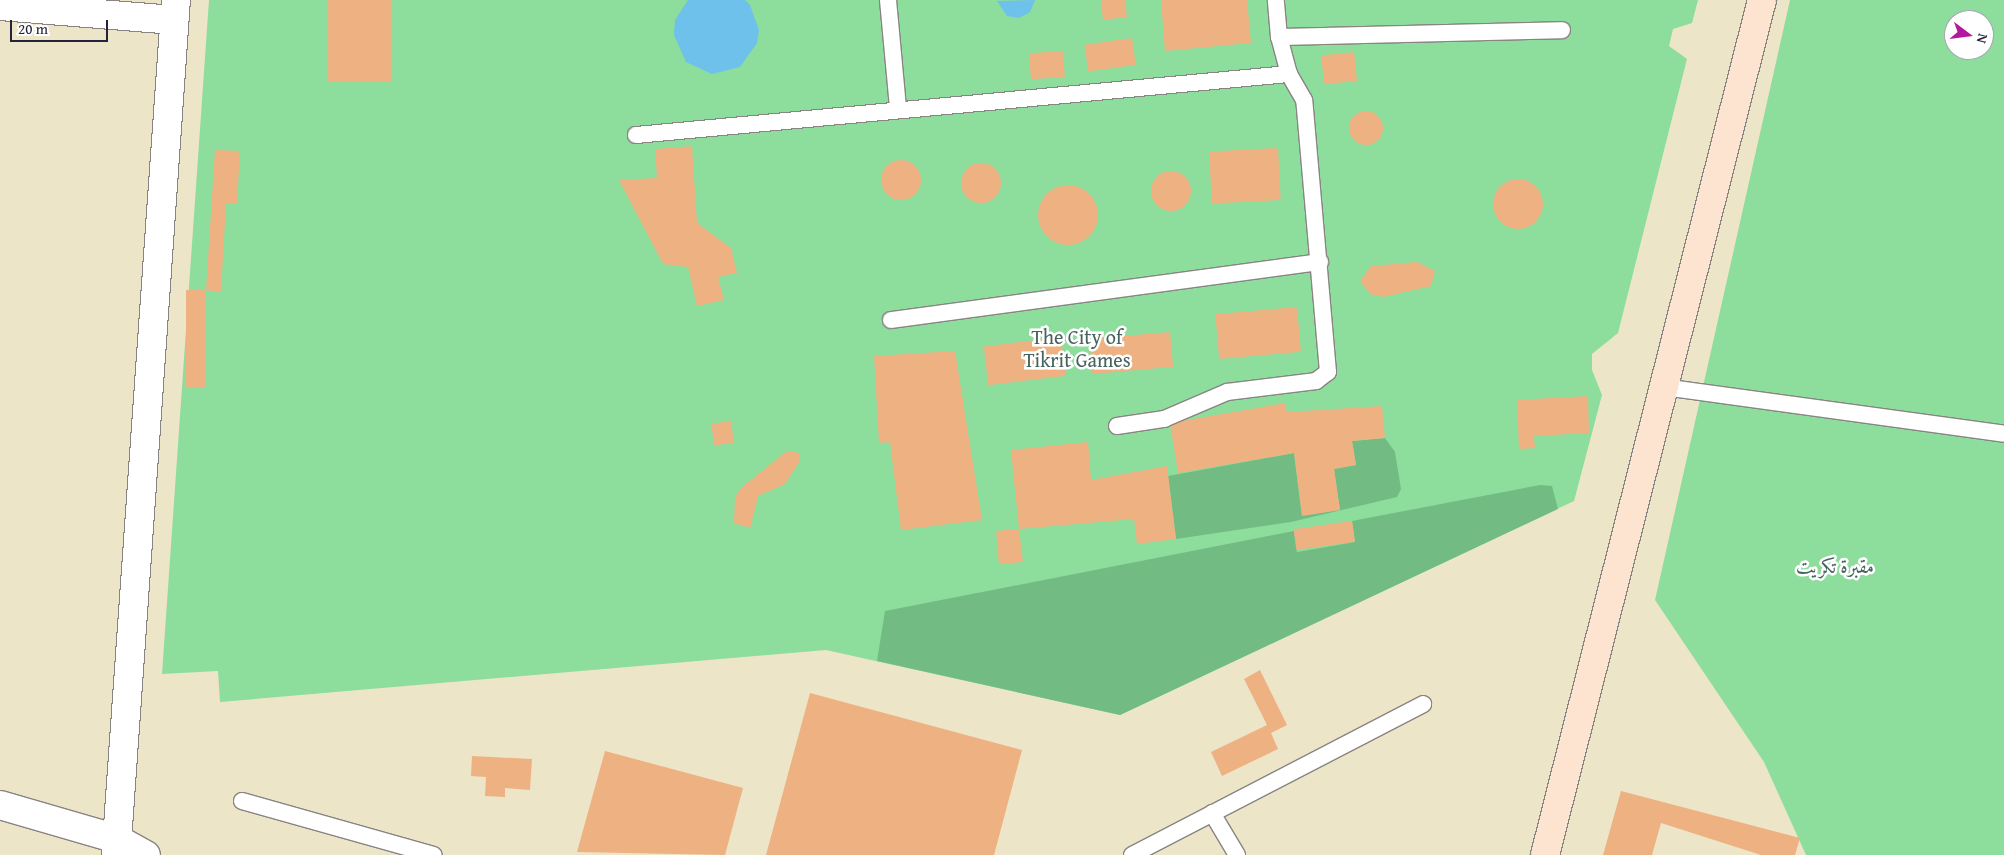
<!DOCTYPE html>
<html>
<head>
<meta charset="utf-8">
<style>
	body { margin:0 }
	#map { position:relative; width:2004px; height:855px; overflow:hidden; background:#ede5c8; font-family:"Gentium Book Plus",Amiri,serif }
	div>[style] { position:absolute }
	.green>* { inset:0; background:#8ddd9d }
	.forest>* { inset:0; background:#72bc84 }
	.water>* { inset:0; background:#6dc1ea }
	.building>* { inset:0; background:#eeb182; transform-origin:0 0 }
	.round { border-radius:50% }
	.roads { filter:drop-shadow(1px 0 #888482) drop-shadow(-1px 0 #888482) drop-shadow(0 1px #888482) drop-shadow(0 -1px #888482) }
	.lane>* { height:16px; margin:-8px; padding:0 8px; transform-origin:8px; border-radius:8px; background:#fff }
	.street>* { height:28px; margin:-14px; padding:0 14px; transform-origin:14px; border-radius:14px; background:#fff }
	.secondary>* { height:28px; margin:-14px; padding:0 14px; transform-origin:14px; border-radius:14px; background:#fde4d1 }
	span { translate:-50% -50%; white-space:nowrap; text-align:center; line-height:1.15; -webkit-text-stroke:5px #fff; paint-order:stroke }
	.park-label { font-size:20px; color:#47635d }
	.north { position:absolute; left:1944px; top:10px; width:50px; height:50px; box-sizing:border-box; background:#fff; border:1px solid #a7a7b1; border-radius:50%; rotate:105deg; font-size:14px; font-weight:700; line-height:20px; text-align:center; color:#22223b }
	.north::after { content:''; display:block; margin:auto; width:18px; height:22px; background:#b5179e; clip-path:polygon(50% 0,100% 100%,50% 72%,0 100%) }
	.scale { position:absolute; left:10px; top:20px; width:98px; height:22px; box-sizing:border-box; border:2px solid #22223b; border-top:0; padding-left:6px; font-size:15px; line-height:18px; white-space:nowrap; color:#22223b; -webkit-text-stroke:4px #fff; paint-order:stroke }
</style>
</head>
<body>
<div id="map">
	<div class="green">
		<i style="clip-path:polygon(209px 0,1698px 0,1692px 23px,1673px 29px,1669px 46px,1687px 59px,1618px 333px,1592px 354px,1592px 370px,1602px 395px,1574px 501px,1120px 715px,826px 650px,220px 702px,218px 671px,162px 674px)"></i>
		<i style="clip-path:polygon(evenodd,1790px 0,2004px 0,2004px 855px,1806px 855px,1764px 762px,1655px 600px,1790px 0,1954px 20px,1984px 20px,1984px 50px,1954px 50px,1954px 20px)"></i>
	</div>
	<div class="forest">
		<i style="clip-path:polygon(1385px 438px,1395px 452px,1401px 489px,1397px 497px,1291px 522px,1176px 539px,1168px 476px,1294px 453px,1302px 515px,1340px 510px,1334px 469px,1356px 465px,1352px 441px)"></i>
		<i style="clip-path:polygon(1540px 485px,1552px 486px,1558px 509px,1120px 715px,877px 661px,885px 611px,1294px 531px,1297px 552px,1355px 542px,1352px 521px)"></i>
	</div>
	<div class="water">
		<i style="clip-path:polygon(688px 0,745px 0,750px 5px,759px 30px,757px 43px,740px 67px,712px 74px,686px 62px,674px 35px,675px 20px)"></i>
		<i style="clip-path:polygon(1035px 0,1030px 12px,1019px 18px,1007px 16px,997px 1px)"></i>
	</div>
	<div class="building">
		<i style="left:328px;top:0;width:63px;height:82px"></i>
		<i style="clip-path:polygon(1101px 0,1125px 0,1127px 17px,1103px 20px)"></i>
		<i style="clip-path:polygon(1161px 0,1247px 0,1251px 43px,1165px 51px)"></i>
		<i style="left:1132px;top:38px;width:27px;height:48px;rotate:82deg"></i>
		<i style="left:1063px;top:51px;width:26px;height:34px;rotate:86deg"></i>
		<i style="left:1354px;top:52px;width:29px;height:33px;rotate:84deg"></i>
		<i class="round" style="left:1349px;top:111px;width:34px;height:34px"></i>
		<i style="clip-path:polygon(692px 146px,697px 223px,731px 248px,737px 273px,718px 277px,724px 300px,697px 306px,688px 267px,663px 264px,619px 180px,657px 178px,655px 149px)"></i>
		<i style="left:1278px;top:148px;width:52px;height:69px;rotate:87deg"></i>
		<i style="clip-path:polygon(215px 150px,240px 151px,237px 203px,226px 203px,221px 292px,206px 290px)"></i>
		<i class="round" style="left:881px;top:160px;width:40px;height:40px"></i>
		<i class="round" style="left:961px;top:163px;width:40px;height:40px"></i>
		<i class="round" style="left:1151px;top:171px;width:40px;height:40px"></i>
		<i class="round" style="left:1493px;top:179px;width:50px;height:50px"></i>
		<i class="round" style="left:1038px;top:185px;width:60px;height:60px"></i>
		<i style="clip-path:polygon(1417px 262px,1435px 271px,1431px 286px,1383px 297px,1370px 294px,1360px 281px,1371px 266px)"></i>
		<i style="left:186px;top:290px;width:20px;height:97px"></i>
		<i style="left:1297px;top:307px;width:45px;height:82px;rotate:85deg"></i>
		<i style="left:1170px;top:332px;width:35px;height:81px;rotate:85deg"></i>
		<i style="left:1061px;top:337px;width:39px;height:78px;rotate:83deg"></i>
		<i style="clip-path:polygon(955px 351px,982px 520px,901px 530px,890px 442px,879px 443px,874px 356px)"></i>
		<i style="clip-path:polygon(1588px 396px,1589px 433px,1534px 436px,1535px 448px,1519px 449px,1517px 400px)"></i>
		<i style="clip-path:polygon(1285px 403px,1287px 412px,1382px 406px,1385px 438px,1352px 441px,1356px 465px,1334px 469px,1340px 510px,1302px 516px,1294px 453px,1178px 473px,1170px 423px)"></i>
		<i style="left:731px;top:421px;width:22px;height:20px;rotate:82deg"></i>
		<i style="clip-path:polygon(1088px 442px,1091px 480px,1167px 466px,1176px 539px,1137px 544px,1134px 519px,1019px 529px,1023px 562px,999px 564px,996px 531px,1019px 529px,1011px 450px)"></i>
		<i style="clip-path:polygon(787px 451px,799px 453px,800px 461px,785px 484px,758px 496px,750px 528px,734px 523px,735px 497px,741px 488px)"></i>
		<i style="left:1352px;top:521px;width:21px;height:59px;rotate:82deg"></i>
		<i style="clip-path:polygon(1260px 670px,1287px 725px,1271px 733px,1278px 749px,1222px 776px,1211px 752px,1267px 725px,1244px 679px)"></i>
		<i style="clip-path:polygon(810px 693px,1022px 750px,994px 855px,766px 855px)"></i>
		<i style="clip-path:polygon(605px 751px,743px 788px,725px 855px,577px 852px)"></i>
		<i style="clip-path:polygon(472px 756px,532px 759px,530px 790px,505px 788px,505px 797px,485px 796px,486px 777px,471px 776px)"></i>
		<i style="clip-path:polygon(1621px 791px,1800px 838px,1795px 855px,1761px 855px,1661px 823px,1652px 855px,1603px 855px)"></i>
	</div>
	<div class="roads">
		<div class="lane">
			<i style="left:888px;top:0;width:107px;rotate:84.7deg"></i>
			<i style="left:1279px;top:37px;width:283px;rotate:-1.4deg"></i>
			<i style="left:636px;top:135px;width:656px;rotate:-5.34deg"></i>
			<i style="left:891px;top:320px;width:433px;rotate:-7.7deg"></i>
			<i style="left:1663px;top:387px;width:344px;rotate:7.8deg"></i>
			<i style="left:1117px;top:426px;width:48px;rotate:-8.5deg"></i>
			<i style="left:1164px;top:419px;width:69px;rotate:-23.2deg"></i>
			<i style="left:1227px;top:392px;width:90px;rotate:-7deg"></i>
			<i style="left:1316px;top:381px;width:15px;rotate:-37deg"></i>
			<i style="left:1328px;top:372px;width:273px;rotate:-95deg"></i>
			<i style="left:1304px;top:100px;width:30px;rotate:-120deg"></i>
			<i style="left:1289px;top:74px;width:38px;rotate:-105deg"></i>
			<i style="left:1279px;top:37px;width:37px;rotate:-95deg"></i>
			<i style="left:242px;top:801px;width:199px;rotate:15.7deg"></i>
			<i style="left:1212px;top:813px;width:49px;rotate:59.2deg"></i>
			<i style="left:1132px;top:855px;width:328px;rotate:-27.4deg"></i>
		</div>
		<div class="street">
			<i style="left:0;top:6px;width:175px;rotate:4.6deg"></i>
			<i style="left:0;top:805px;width:122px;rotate:16.2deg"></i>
			<i style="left:117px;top:839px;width:33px;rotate:29deg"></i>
			<i style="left:116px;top:855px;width:857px;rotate:-85.99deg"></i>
		</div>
		<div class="secondary">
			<i style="left:1545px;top:855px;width:882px;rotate:-75.76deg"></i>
		</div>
	</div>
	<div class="park-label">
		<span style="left:1077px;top:348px">The City of<br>Tikrit Games</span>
		<span style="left:1835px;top:565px">مقبرة تكريت</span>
	</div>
	<div class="north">N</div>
	<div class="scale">20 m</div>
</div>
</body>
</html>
